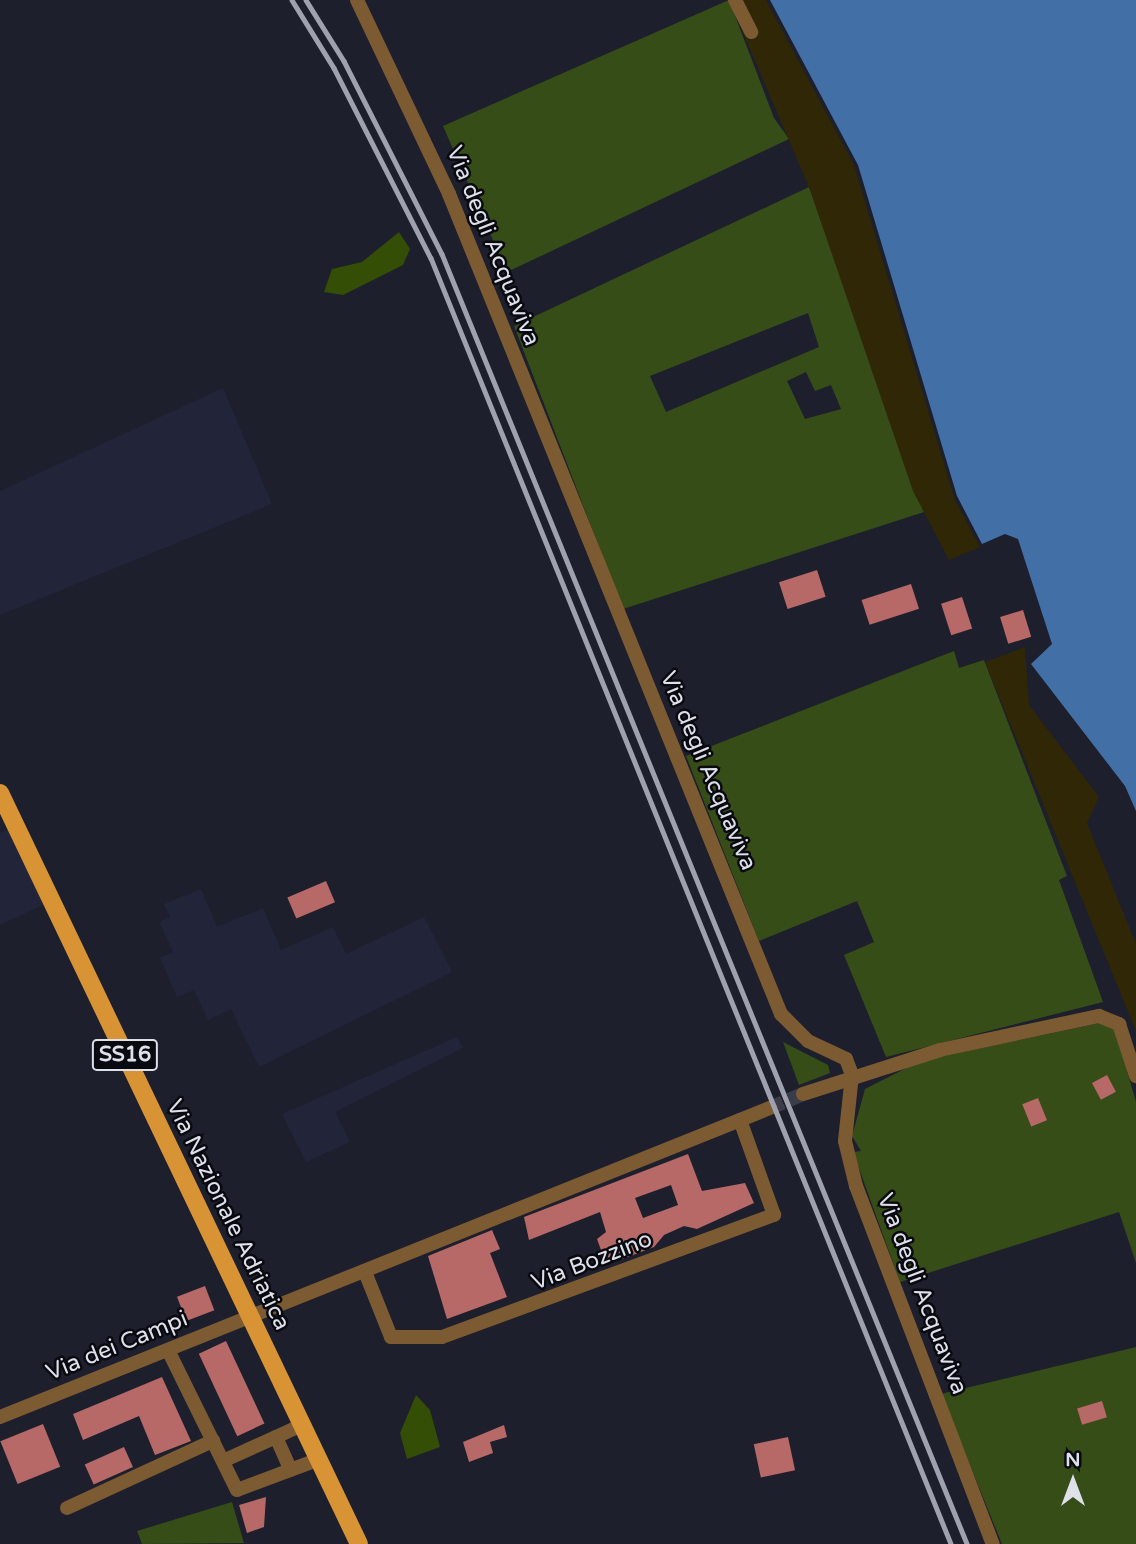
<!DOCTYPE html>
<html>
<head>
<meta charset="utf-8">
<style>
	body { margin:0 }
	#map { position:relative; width:1136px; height:1544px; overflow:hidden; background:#1d1f2d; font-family:"Varela Round",sans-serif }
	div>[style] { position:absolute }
	.built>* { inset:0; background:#222539 }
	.green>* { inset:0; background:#374d18 }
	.forest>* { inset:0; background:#344e05 }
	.sand>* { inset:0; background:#2f2706 }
	.water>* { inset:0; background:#426fa5 }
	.building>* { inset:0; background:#b66966; transform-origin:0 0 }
	.street-tunnel>* { height:14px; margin-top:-7px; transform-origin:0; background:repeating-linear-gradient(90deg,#3a3c49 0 14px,transparent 0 21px) }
	.street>* { height:14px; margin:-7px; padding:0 7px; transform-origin:7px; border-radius:7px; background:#7c5a32 }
	.primary>* { height:18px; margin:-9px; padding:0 9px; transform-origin:9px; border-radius:9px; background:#d89334 }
	.rail>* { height:4.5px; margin:-2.25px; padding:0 2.25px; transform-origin:2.25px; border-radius:2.25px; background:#9fa1ac }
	span { translate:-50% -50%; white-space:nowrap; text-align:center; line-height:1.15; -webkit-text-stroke:5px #090910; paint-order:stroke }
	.shield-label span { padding:2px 5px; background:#090910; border:2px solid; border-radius:5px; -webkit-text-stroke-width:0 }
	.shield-label { font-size:21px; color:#dee0ea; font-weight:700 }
	.street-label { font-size:23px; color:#dee0ea }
	.north { position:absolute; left:1038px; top:1446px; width:70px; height:70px; -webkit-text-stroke:5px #090910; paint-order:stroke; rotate:0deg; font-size:19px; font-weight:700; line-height:28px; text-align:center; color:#dee0ea }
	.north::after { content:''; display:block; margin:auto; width:24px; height:32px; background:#dee0ea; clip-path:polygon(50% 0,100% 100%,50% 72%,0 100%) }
</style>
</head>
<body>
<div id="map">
	<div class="built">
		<i style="clip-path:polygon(223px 388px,272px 504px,0 615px,0 491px)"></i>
		<i style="clip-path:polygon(9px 829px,45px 904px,0 925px,0 833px)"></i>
		<i style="clip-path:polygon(201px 889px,217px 927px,263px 908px,281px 950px,333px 927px,346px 954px,424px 917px,452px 972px,259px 1067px,231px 1009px,208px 1020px,194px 990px,177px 997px,160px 958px,173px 952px,159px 922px,170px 917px,164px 904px)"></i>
		<i style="clip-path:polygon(457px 1037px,463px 1048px,335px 1112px,350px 1142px,306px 1162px,282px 1114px)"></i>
	</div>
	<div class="green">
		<i style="clip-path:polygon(729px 0,774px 118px,789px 139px,507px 272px,443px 126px)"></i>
		<i style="clip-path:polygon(evenodd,809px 187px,924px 512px,623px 609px,514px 326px,809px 187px,808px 313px,819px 347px,666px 412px,650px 376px,808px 313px,809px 187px,806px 372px,815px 391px,831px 385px,841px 409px,805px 419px,787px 381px,806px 372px)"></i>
		<i style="clip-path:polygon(954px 651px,959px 668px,984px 660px,1067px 876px,1059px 880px,1103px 1002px,886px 1057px,844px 955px,874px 942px,857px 901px,759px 941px,686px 756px)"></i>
		<i style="clip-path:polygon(1100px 1023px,1114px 1026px,1136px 1102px,1136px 1263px,1119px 1212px,900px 1282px,853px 1152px,861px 1151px,852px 1136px,865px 1089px,920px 1061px)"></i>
		<i style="clip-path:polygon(783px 1042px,828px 1065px,830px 1073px,799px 1085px)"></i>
		<i style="clip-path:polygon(1136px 1347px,1136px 1544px,1002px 1544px,941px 1394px)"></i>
		<i style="clip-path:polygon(232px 1502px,244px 1543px,142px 1544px,137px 1531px)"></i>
	</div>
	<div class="forest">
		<i style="clip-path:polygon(399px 232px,410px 249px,403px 265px,343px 295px,324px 292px,332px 269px,362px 262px)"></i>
		<i style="clip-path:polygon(416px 1395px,430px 1410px,440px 1447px,407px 1459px,400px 1433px)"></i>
	</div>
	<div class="sand">
		<i style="clip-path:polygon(729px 0,766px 0,854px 165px,955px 500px,980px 547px,949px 560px,913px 491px,809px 187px)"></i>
		<i style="clip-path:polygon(1025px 647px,1029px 705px,1099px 797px,1087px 823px,1136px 944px,1136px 1031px,985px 662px)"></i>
	</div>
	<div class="water">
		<i style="clip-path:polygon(770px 0,1136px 0,1136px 811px,1125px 786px,1031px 664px,1052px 644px,1018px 539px,1005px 534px,982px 544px,957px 496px,858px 165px)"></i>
	</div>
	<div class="building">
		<i style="left:817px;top:570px;width:28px;height:40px;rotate:72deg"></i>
		<i style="left:911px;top:584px;width:26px;height:52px;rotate:72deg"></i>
		<i style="left:962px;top:597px;width:33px;height:22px;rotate:72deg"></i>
		<i style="left:1023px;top:610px;width:28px;height:24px;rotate:73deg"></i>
		<i style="left:326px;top:881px;width:23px;height:42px;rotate:67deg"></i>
		<i style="left:1107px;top:1075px;width:19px;height:17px;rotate:62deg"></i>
		<i style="left:1038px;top:1098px;width:24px;height:17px;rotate:68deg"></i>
		<i style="clip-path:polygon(evenodd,688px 1154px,702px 1191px,745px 1183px,754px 1203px,697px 1229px,684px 1226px,664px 1235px,654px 1247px,617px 1261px,605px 1261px,597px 1239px,606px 1232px,600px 1212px,529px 1240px,524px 1217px,688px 1154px,671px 1185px,678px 1205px,643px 1218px,635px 1198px,671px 1185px)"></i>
		<i style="clip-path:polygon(492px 1230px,500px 1249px,490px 1253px,507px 1297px,447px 1319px,428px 1256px)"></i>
		<i style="left:205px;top:1286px;width:26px;height:30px;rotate:69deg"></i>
		<i style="left:226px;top:1341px;width:91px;height:30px;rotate:65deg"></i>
		<i style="clip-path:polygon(162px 1377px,191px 1441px,155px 1455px,139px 1416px,83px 1440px,73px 1414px)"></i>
		<i style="left:1102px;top:1401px;width:17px;height:26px;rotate:73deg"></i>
		<i style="left:43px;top:1424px;width:46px;height:46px;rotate:68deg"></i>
		<i style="clip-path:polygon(504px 1425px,507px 1437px,490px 1442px,493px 1453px,469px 1462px,463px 1442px)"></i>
		<i style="left:788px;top:1437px;width:34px;height:35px;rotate:78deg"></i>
		<i style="left:124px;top:1447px;width:22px;height:43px;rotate:66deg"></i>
		<i style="clip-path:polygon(266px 1497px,264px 1527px,247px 1533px,239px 1505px)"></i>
	</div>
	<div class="street-tunnel">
		<i style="left:770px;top:1108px;width:36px;rotate:-23deg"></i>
	</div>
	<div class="street">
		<i style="left:357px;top:0;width:215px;rotate:64.6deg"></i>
		<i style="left:449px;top:194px;width:885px;rotate:67.96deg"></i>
		<i style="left:781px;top:1014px;width:38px;rotate:45deg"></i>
		<i style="left:808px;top:1041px;width:42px;rotate:25.3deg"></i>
		<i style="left:846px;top:1059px;width:17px;rotate:69deg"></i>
		<i style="left:852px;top:1075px;width:66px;rotate:96.1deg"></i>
		<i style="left:845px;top:1141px;width:46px;rotate:76.3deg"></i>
		<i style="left:856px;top:1186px;width:383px;rotate:69.1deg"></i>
		<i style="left:735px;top:0;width:36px;rotate:63deg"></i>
		<i style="left:803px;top:1094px;width:144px;rotate:-17.8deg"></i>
		<i style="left:940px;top:1050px;width:163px;rotate:-12.1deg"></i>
		<i style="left:1099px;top:1016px;width:22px;rotate:22deg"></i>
		<i style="left:1119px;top:1024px;width:55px;rotate:71.9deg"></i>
		<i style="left:365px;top:1272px;width:70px;rotate:68.2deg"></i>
		<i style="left:391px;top:1337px;width:51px"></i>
		<i style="left:442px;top:1337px;width:354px;rotate:-20.2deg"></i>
		<i style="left:774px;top:1215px;width:101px;rotate:-109.7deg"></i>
		<i style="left:168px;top:1350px;width:156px;rotate:63.8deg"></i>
		<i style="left:237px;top:1490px;width:85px;rotate:-20.6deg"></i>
		<i style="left:0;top:1417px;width:830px;rotate:-21.87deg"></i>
		<i style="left:276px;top:1437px;width:29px;rotate:-25deg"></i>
		<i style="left:223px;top:1461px;width:58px;rotate:-24.4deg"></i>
		<i style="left:276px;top:1437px;width:36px;rotate:66deg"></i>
		<i style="left:67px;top:1508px;width:161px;rotate:-24.7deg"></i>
	</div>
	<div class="primary">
		<i style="left:0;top:793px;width:832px;rotate:64.45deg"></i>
	</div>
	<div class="rail">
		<i style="left:292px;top:0;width:80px;rotate:58.3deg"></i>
		<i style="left:334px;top:68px;width:213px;rotate:63deg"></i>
		<i style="left:431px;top:258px;width:1387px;rotate:67.98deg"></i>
		<i style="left:306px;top:0;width:72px;rotate:58.1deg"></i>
		<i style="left:344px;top:61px;width:216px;rotate:63.1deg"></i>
		<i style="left:442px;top:254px;width:1393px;rotate:67.85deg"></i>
	</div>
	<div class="shield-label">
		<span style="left:125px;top:1055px">SS16</span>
	</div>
	<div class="street-label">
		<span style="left:493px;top:246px;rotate:68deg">Via degli Acquaviva</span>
		<span style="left:708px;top:771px;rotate:67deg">Via degli Acquaviva</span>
		<span style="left:228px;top:1215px;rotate:64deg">Via Nazionale Adriatica</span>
		<span style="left:592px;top:1261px;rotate:-21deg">Via Bozzino</span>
		<span style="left:922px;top:1294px;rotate:69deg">Via degli Acquaviva</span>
		<span style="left:117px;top:1346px;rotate:-22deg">Via dei Campi</span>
	</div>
	<div class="north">N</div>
</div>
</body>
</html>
